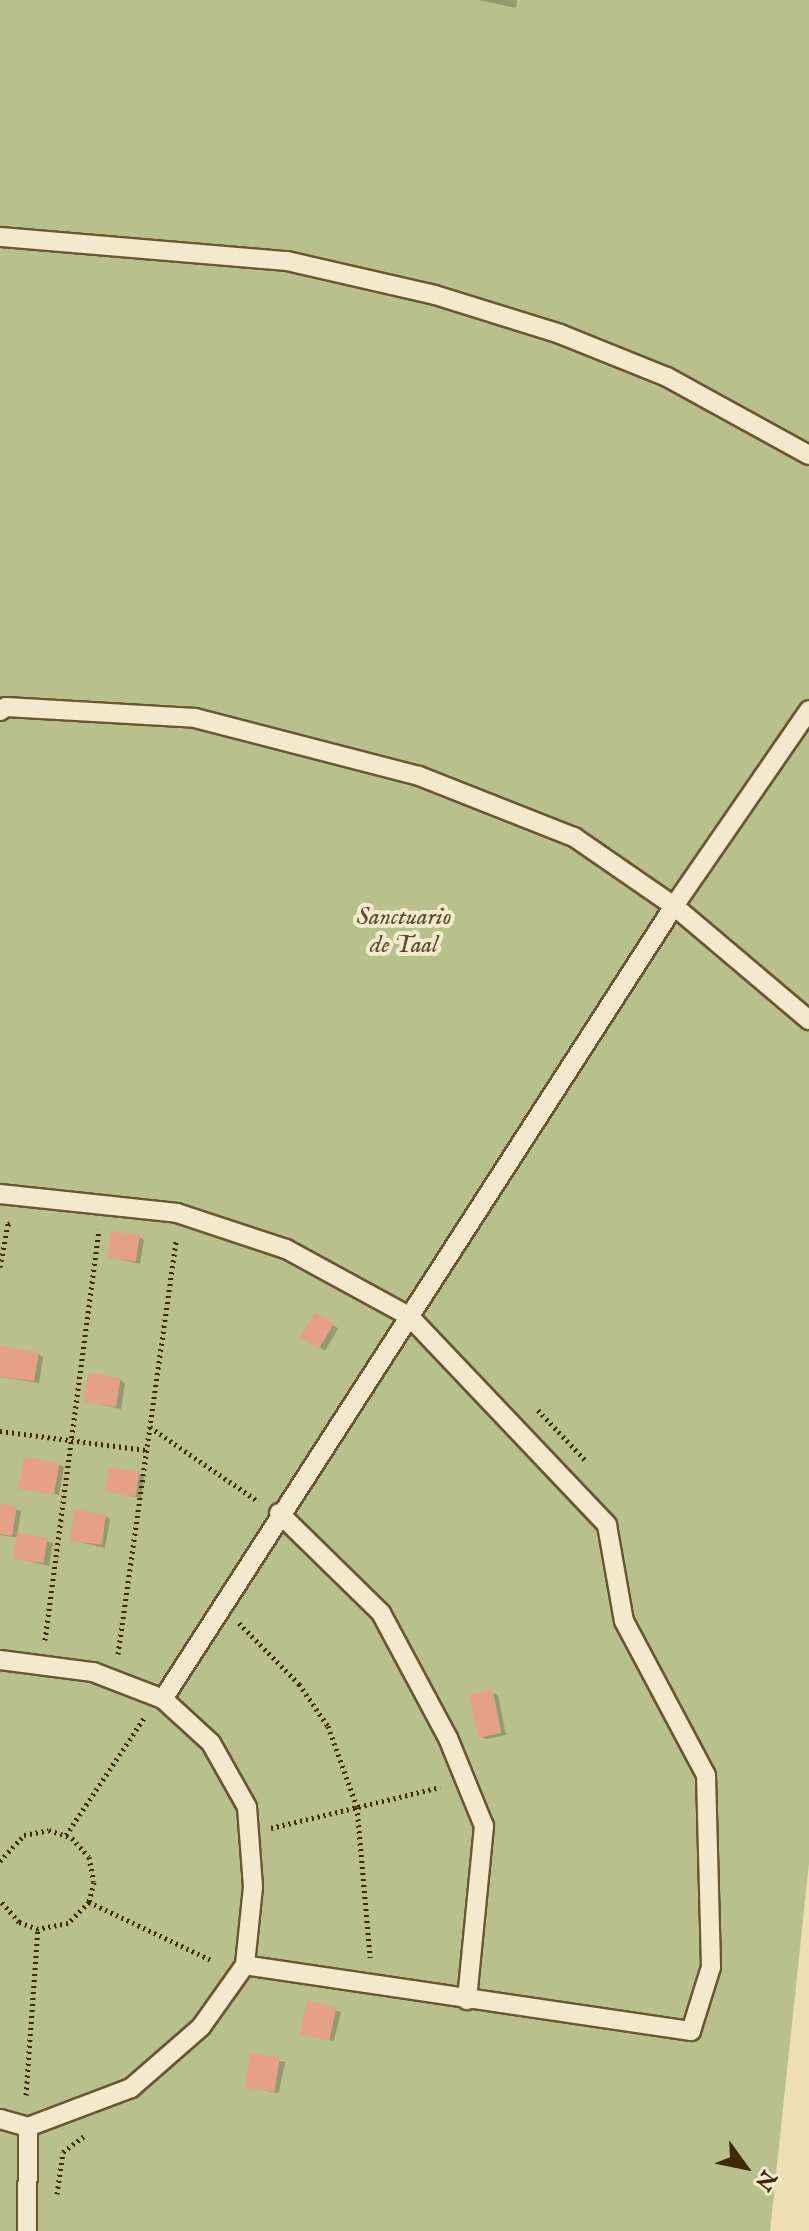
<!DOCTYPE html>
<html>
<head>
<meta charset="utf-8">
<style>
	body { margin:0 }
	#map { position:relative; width:809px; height:2231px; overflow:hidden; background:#eddeb3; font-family:"IM FELL English",serif }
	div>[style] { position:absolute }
	.green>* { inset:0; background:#b8c18c }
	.shadow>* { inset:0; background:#0003; transform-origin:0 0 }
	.building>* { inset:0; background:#e5a085; transform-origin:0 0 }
	.path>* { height:5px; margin-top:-2.5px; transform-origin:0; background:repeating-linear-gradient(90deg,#3e2806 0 2px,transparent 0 6px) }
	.roads { filter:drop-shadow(2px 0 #6a5631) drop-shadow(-2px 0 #6a5631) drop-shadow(0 2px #6a5631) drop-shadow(0 -2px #6a5631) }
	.lane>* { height:18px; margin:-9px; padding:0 9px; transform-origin:9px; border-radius:9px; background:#f3eace }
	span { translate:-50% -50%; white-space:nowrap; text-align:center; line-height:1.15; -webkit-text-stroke:8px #f3eace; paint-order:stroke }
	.park-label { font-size:24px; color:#5c4e28; font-style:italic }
	.north { position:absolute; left:705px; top:2127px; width:80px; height:80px; -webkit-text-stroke:6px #f3eace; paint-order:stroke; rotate:123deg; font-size:22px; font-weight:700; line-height:32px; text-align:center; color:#3e2806 }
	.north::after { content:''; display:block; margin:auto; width:28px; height:36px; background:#3e2806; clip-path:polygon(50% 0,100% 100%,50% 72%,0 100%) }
</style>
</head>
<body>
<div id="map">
	<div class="green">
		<i style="clip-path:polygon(0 0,809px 0,809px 1863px,770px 2231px,0 2231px)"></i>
	</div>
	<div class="shadow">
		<i style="clip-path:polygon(479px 0,517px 0,516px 8px)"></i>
		<i style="clip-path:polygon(139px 1237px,144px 1240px,140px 1264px,109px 1257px)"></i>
		<i style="left:316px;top:1315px;width:26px;height:26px;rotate:31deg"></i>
		<i style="clip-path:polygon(38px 1354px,43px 1357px,39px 1383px,0 1377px)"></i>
		<i style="clip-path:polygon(120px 1380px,125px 1383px,121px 1409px,86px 1401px)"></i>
		<i style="clip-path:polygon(58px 1464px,64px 1467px,59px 1495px,20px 1487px)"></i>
		<i style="clip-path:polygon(139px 1474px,144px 1477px,141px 1498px,107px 1491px)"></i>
		<i style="clip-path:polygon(0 1505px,21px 1511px,17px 1535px,53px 1543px,49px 1566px,15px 1558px,19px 1538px,0 1535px)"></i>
		<i style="clip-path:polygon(105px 1516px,110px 1519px,105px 1548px,71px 1540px)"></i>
		<i style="clip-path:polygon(492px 1692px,498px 1695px,506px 1735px,486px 1739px,480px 1736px)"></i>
		<i style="left:309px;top:2004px;width:33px;height:30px;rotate:14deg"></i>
		<i style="left:252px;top:2055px;width:34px;height:32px;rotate:12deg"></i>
	</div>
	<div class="building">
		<i style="left:111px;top:1231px;width:29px;height:27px;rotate:8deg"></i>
		<i style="left:315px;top:1312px;width:22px;height:30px;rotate:30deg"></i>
		<i style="clip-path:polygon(0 1346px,39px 1353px,34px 1381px,0 1377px)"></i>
		<i style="left:88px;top:1373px;width:33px;height:29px;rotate:9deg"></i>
		<i style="left:24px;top:1457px;width:36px;height:32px;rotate:10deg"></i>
		<i style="left:109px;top:1467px;width:31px;height:25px;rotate:9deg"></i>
		<i style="clip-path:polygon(0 1503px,17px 1506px,12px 1536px,0 1534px)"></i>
		<i style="left:74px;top:1510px;width:32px;height:31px;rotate:7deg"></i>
		<i style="left:17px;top:1533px;width:31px;height:26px;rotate:9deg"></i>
		<i style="left:493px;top:1690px;width:44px;height:24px;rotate:79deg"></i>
		<i style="left:307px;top:2001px;width:30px;height:34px;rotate:12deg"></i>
		<i style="left:250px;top:2053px;width:30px;height:35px;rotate:8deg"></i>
	</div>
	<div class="path">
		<i style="left:0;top:1267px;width:44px;rotate:-79.5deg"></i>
		<i style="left:8px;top:1224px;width:5px;rotate:-22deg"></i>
		<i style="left:538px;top:1410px;width:70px;rotate:46.7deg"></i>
		<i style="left:150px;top:1427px;width:132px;rotate:34.5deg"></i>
		<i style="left:0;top:1431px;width:147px;rotate:7.4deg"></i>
		<i style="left:239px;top:1623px;width:86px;rotate:45.5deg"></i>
		<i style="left:299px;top:1684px;width:51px;rotate:55.4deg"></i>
		<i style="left:328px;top:1726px;width:86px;rotate:70.3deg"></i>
		<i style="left:357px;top:1807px;width:151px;rotate:85deg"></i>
		<i style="left:45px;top:1640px;width:414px;rotate:-82.5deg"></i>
		<i style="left:118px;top:1654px;width:418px;rotate:-82deg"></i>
		<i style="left:271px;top:1828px;width:174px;rotate:-13.6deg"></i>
		<i style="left:66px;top:1835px;width:141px;rotate:-56.3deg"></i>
		<i style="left:0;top:1861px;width:35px;rotate:-47deg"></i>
		<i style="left:24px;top:1835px;width:25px;rotate:-11deg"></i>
		<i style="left:49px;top:1830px;width:24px;rotate:19deg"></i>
		<i style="left:72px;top:1838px;width:25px;rotate:48deg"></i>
		<i style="left:89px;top:1857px;width:25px;rotate:79deg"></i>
		<i style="left:94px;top:1882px;width:21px;rotate:104deg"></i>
		<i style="left:89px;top:1902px;width:30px;rotate:135deg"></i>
		<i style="left:68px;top:1923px;width:31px;rotate:169deg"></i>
		<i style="left:38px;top:1929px;width:20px;rotate:-160deg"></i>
		<i style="left:19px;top:1922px;width:29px;rotate:-131deg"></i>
		<i style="left:89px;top:1902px;width:137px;rotate:25.4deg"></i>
		<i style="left:26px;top:2095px;width:166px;rotate:-85.9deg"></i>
		<i style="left:57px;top:2194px;width:42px;rotate:-81.9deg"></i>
		<i style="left:63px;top:2152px;width:26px;rotate:-37deg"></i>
	</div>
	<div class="roads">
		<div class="lane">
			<i style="left:0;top:237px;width:288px;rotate:4.8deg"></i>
			<i style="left:287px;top:261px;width:152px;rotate:12.9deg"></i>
			<i style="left:435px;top:295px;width:131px;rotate:17.3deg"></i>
			<i style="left:560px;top:334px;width:115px;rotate:21.9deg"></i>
			<i style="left:667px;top:377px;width:162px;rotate:28.8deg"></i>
			<i style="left:0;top:711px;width:7px;rotate:-34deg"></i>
			<i style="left:6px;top:707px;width:189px;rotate:3.3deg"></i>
			<i style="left:195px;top:718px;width:231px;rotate:14.5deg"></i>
			<i style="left:419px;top:776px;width:167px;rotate:21.5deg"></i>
			<i style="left:574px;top:837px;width:121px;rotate:34.6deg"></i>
			<i style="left:674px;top:906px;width:177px;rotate:40.2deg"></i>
			<i style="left:0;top:1194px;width:178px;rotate:6.1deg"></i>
			<i style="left:177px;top:1213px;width:115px;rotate:18.3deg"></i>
			<i style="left:286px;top:1249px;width:140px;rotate:28.6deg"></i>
			<i style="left:409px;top:1316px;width:288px;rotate:46.5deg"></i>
			<i style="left:607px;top:1525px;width:97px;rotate:80deg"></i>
			<i style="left:624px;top:1621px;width:174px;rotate:62deg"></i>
			<i style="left:706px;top:1775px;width:192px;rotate:88.5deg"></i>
			<i style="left:711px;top:1967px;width:67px;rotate:107.4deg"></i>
			<i style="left:691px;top:2031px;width:451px;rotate:-171.6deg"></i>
			<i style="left:279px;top:1513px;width:143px;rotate:44.4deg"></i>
			<i style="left:381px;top:1613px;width:142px;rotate:61.8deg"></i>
			<i style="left:448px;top:1738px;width:95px;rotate:67.8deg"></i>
			<i style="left:484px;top:1826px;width:175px;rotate:95.6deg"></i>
			<i style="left:0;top:1660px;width:94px;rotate:7.4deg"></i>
			<i style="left:93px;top:1672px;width:75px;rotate:21.1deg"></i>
			<i style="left:163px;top:1699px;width:65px;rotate:42.5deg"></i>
			<i style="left:211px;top:1743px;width:73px;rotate:60.6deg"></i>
			<i style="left:247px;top:1807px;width:80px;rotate:85.7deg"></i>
			<i style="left:253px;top:1887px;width:78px;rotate:95.9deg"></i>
			<i style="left:245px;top:1965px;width:76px;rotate:125.4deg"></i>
			<i style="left:201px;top:2027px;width:93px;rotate:138.9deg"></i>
			<i style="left:131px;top:2088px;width:110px;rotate:159.3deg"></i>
			<i style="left:28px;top:2127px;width:29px;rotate:-164deg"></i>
			<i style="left:163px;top:1699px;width:943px;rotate:-57.2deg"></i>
			<i style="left:674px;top:906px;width:238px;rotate:-55.4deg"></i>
			<i style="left:27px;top:2231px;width:104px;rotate:-89.4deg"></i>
		</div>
	</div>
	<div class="park-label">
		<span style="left:404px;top:932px">Sanctuario<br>de Taal</span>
	</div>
	<div class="north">N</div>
</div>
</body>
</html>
